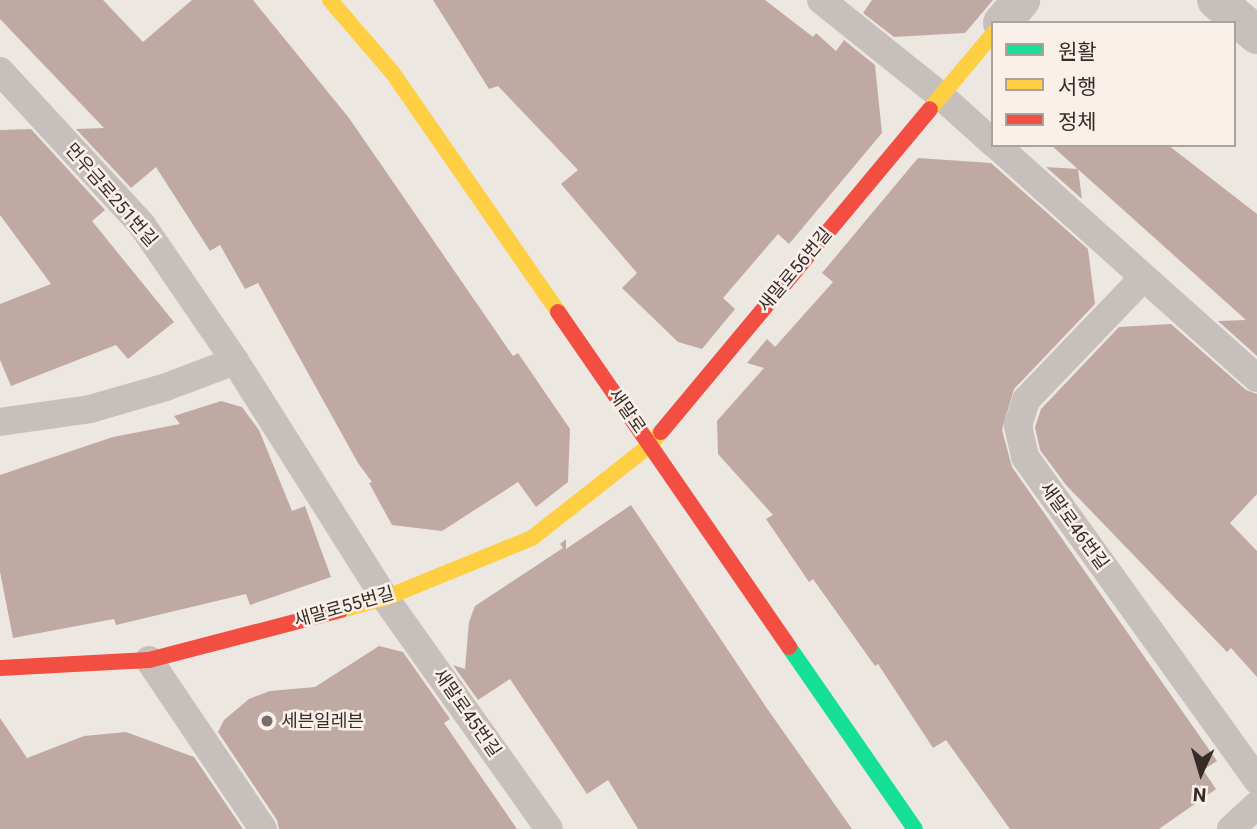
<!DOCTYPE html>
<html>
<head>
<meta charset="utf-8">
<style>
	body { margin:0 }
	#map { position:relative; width:1257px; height:829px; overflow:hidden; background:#ede7e2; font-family:Roboto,"Noto Sans KR",sans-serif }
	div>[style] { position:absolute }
	.building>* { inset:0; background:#c1a9a3 }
	.lane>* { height:28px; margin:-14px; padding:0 14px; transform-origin:14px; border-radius:14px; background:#c7bfbb }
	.street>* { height:38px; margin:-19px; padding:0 19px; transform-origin:19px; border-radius:19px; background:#c7bfbb }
	.fast>* { height:16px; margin:-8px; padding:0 8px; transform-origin:8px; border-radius:8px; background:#16e098 }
	.slow>* { height:16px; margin:-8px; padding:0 8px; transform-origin:8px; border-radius:8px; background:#ffcf43 }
	.jam>* { height:16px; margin:-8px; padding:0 8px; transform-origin:8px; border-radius:8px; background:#f24e42 }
	.dots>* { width:19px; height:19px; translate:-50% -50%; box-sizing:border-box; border:4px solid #faf0ea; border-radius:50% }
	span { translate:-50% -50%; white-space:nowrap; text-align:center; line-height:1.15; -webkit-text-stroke:5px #faf0ea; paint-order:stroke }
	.street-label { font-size:18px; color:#382c29 }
	.poi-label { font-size:18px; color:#382c29 }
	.left { translate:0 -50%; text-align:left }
	.legend { position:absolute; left:991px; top:21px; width:245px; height:126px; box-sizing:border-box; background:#faf0ea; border:2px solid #aca29d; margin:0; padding:9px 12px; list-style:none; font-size:21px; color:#382c29 }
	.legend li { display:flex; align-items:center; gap:14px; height:35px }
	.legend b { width:35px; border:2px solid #aca29d }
	.north { position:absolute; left:1166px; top:738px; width:70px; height:70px; -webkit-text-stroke:5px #faf0ea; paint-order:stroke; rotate:184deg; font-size:19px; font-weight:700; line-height:28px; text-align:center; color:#382c29 }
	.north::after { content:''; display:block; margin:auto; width:24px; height:32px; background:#382c29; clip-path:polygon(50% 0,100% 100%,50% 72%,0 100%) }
</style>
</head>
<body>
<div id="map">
	<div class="building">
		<i style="clip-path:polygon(0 0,103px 0,143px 42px,192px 0,253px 0,349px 118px,513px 356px,518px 353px,570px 429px,568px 482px,536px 507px,518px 482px,442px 531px,392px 525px,369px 483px,372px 482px,358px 463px,258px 283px,245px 289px,220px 245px,210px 251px,156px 167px,131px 188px,76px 129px,104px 128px,0 19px)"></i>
		<i style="clip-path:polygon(433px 0,765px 0,813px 37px,816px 33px,836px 51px,844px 40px,875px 65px,882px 133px,789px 244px,778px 234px,723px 298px,735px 309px,702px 349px,678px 342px,622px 288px,637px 273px,561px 184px,578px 170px,498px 86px,489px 89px)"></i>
		<i style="clip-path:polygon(872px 0,993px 0,965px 33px,894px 37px,863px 13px)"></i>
		<i style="clip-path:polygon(31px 129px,105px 210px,92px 221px,174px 322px,128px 359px,116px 345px,11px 386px,0 360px,0 304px,51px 284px,0 215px,0 130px)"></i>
		<i style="clip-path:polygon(1051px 145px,1168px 145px,1257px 214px,1257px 356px,1218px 321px,1246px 320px)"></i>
		<i style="clip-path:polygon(918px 158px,991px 163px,1088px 249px,1095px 304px,1014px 389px,1002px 430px,1012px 467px,1217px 761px,1203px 770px,1216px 789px,1159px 829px,1010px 829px,946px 740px,933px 748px,878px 664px,875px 666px,813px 579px,809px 582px,766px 519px,773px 515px,718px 454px,717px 421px,764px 368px,747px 363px,767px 339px,775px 347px,833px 282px,822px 273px)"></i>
		<i style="clip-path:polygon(1046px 167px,1078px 169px,1082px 199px)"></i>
		<i style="clip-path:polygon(1171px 324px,1246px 390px,1257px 394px,1257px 494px,1230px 523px,1257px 551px,1257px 677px,1231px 648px,1227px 652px,1066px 485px,1040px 450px,1035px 427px,1041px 409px,1119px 327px)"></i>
		<i style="clip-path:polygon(221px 401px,242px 407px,259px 430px,292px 511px,305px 506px,331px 577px,250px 605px,246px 594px,116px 625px,114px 619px,13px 638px,0 572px,0 475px,113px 437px,180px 424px,174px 416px)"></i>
		<i style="clip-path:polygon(631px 505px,766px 707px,852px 829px,638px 829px,608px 780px,587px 794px,510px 679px,478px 700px,453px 665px,465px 669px,469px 622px,475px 606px,563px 548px,560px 544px,566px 539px,566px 549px)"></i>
		<i style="clip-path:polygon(379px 646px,403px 652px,450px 719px,444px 723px,517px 829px,279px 829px,277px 820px,218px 732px,224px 720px,249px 699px,270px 691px,315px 687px)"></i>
		<i style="clip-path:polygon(0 718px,27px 758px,84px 736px,126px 732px,194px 757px,243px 829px,0 829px)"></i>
	</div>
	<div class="lane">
		<i style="left:821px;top:0;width:154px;rotate:38.7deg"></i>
		<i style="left:941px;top:96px;width:70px;rotate:42.1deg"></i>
		<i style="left:0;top:71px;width:209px;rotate:47.3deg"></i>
		<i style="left:142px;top:225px;width:165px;rotate:55.6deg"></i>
		<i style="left:235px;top:361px;width:280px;rotate:57.7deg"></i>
		<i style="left:385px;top:598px;width:283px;rotate:54.6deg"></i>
		<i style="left:996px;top:145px;width:350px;rotate:41.8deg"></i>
		<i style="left:1143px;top:278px;width:169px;rotate:133.8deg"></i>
		<i style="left:1026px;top:400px;width:27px;rotate:107deg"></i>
		<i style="left:1018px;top:426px;width:32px;rotate:77deg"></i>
		<i style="left:1025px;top:457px;width:398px;rotate:54.3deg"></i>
		<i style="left:0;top:422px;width:91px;rotate:-8.2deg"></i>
		<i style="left:90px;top:409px;width:79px;rotate:-16.1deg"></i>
		<i style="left:166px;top:387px;width:74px;rotate:-20.6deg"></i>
		<i style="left:149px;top:660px;width:204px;rotate:56deg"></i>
		<i style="left:1231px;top:829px;width:35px;rotate:-43deg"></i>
	</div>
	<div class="street">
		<i style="left:1216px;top:0;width:54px;rotate:40.5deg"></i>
		<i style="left:1002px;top:23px;width:30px;rotate:-50deg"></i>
	</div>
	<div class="fast">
		<i style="left:789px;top:647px;width:221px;rotate:55.3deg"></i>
	</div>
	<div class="slow">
		<i style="left:330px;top:0;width:95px;rotate:49.3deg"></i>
		<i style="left:392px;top:72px;width:292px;rotate:55.3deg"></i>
		<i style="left:930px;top:109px;width:98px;rotate:-50deg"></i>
		<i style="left:341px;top:610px;width:46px;rotate:-15.3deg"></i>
		<i style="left:385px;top:598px;width:159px;rotate:-22.2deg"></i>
		<i style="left:532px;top:538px;width:150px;rotate:-38.2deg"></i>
		<i style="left:650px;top:445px;width:17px;rotate:-50deg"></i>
	</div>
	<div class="jam">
		<i style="left:558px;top:312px;width:407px;rotate:55.4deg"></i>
		<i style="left:661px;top:432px;width:420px;rotate:-50.2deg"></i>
		<i style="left:0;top:668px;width:149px;rotate:-3.1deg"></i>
		<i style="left:149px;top:660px;width:198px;rotate:-14.6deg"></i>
	</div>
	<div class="dots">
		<i style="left:267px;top:721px;background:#776d6a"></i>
	</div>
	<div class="street-label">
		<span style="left:111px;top:195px;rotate:49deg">먼우금로251번길</span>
		<span style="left:795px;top:270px;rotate:-50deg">새말로56번길</span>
		<span style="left:627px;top:411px;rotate:55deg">새말로</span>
		<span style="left:1074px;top:526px;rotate:54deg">새말로46번길</span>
		<span style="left:344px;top:607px;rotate:-16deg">새말로55번길</span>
		<span style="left:467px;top:713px;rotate:55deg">새말로45번길</span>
	</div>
	<div class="poi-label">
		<span class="left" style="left:281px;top:721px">세븐일레븐</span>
	</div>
	<ul class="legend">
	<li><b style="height:9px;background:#16e098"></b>원활</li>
	<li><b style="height:9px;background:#ffcf43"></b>서행</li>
	<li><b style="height:9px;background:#f24e42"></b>정체</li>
	</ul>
	<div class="north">N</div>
</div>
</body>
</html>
